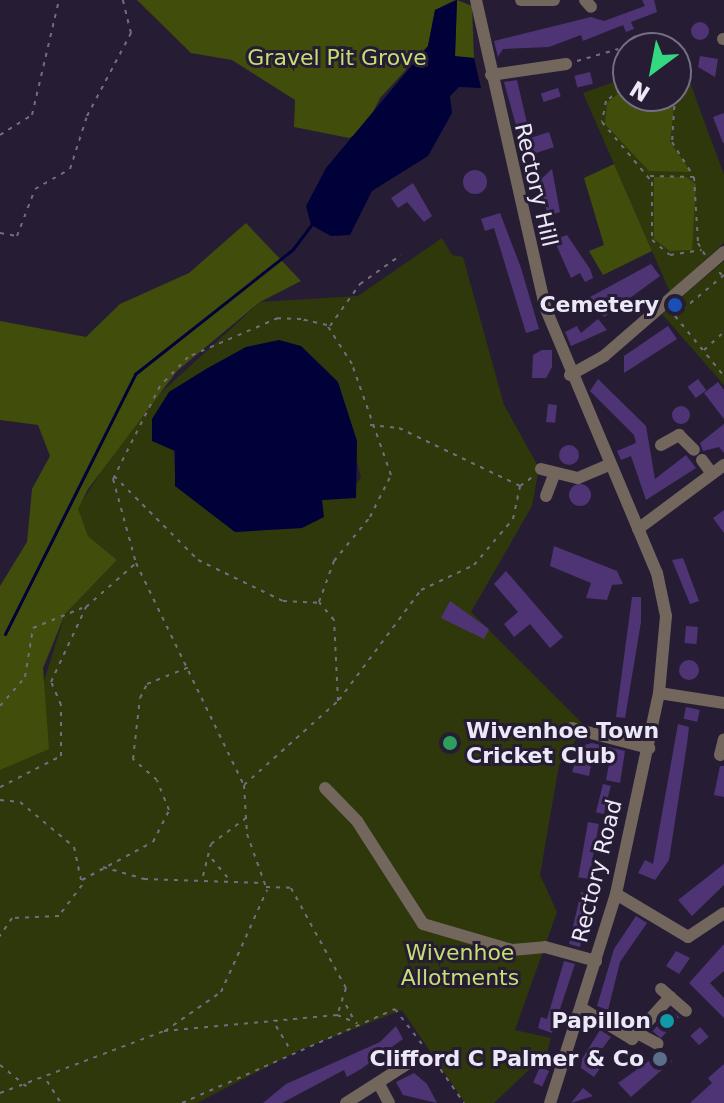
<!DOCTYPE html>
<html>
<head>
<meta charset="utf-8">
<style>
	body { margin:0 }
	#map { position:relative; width:724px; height:1103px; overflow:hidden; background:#261d35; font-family:"DejaVu Sans",sans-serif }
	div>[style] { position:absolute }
	.green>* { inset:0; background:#2f380b }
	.forest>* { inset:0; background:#414d0b }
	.water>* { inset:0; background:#000139 }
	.stream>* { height:3px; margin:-1.5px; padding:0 1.5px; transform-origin:1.5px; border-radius:1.5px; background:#000139 }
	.building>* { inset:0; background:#4e3475; transform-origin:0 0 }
	.round { border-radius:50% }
	.path>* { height:2px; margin-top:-1px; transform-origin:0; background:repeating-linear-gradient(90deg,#746d82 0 4px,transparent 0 10px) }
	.minor>* { height:12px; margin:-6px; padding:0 6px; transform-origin:6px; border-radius:6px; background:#72665d }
	.dots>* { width:22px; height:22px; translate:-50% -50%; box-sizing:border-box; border:4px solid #261d35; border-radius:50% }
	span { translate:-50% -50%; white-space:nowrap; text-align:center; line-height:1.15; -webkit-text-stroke:6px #261d35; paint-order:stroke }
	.park-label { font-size:22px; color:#c7df72 }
	.street-label { font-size:22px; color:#ede8f8 }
	.poi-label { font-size:22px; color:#ede8f8; font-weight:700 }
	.right { translate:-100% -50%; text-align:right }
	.left { translate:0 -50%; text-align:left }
	.north { position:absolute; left:612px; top:32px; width:80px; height:80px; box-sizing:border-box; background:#261d35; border:2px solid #766e83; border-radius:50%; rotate:212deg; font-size:22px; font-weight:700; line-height:32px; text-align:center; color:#ede8f8 }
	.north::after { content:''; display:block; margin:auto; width:28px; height:36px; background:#34d881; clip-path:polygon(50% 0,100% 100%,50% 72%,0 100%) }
</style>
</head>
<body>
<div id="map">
	<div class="green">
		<i style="clip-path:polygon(681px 58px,724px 175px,724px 243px,670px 292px,583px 93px,628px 77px,628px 96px,676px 96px)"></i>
		<i style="clip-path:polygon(evenodd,442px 238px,452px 255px,463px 257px,504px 405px,539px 468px,532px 506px,471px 612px,585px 726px,559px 765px,540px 875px,557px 912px,515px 1030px,551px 1038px,547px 1053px,494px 1103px,465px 1103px,402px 1010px,298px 1051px,197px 1103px,0 1103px,0 770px,19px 761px,65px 614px,117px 560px,88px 536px,77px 509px,140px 412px,260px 302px,358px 296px,442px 238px,301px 346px,338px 382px,361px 478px,343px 498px,322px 500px,302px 528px,235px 532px,176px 486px,169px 392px,246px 347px,301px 346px)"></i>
		<i style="clip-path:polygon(724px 261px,724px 385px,662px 314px)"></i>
	</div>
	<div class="forest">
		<i style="clip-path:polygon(137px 0,455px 0,435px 10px,428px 46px,380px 98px,364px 130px,349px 138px,294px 127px,295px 100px,232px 60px,191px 53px)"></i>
		<i style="clip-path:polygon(457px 0,472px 6px,474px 58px,455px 57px)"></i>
		<i style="clip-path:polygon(628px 85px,628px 96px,675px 98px,670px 142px,691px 172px,649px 171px,605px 124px,607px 103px)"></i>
		<i style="clip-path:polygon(614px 164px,652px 251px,603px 275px,589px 251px,604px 245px,584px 178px)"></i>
		<i style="clip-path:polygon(654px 177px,686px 177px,696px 184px,692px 250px,670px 251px,654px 239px)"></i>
		<i style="clip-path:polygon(246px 223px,301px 281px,260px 302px,177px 371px,88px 489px,78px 509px,88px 536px,117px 560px,65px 614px,43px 668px,49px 749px,0 770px,0 586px,27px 542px,32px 489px,50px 456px,38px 425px,0 420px,0 321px,86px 337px,120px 304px,189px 273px)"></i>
	</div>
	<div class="water">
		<i style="clip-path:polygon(457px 0,455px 56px,474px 58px,481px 88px,459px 87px,450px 96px,452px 113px,428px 156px,372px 191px,350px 235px,331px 236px,311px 225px,306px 206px,326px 168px,428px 46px,435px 10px)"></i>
		<i style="clip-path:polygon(279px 340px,301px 346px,338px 382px,357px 441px,356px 498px,322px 500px,324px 517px,302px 528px,235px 532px,175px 486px,175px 451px,152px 441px,152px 419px,169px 392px,206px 369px,246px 347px)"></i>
	</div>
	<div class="stream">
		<i style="left:5px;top:634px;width:291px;rotate:-63.4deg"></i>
		<i style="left:135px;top:374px;width:201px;rotate:-38.3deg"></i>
		<i style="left:293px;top:249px;width:30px;rotate:-53deg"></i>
	</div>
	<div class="building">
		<i style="clip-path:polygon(642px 0,654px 0,657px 12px,631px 22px,634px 29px,626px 32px,623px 25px,583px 41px,581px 35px,549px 47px,503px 49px,498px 57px,494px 41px,591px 17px,604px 21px,645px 6px)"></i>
		<i class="round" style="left:691px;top:22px;width:18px;height:18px"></i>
		<i style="clip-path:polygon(700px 56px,718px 59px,715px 77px,698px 67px)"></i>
		<i style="left:590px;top:72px;width:12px;height:16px;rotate:76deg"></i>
		<i style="clip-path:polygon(517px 80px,530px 136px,520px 140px,504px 82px)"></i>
		<i style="left:558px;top:88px;width:9px;height:18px;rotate:72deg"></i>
		<i style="clip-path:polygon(724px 113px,724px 143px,723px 143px,713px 117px)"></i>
		<i style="left:549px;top:132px;width:16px;height:23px;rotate:72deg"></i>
		<i style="clip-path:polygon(552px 169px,560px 212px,548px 216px,539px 181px)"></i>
		<i class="round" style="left:463px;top:170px;width:24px;height:24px"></i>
		<i style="clip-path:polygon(413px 183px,432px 216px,424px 222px,407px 202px,398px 208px,391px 198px)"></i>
		<i style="clip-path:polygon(500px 213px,521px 268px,539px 329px,526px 333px,494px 228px,485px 231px,481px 219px)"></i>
		<i style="clip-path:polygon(567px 235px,590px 269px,593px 278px,585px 282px,580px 273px,571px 278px,554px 240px)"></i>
		<i style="clip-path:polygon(651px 264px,660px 276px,604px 317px,590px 297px)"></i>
		<i style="clip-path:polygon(598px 319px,607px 330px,571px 346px,565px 332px,577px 326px,581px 333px)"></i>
		<i style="clip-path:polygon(668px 326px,677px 339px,624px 373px,624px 356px)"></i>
		<i style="clip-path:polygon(542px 350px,552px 350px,552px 367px,546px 378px,532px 378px,533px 355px)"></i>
		<i style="clip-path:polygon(598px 379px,646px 426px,655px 479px,686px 455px,696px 468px,646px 500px,631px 456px,621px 460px,617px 451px,636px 443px,634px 435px,590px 391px)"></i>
		<i style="left:698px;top:379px;width:14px;height:13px;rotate:54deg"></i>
		<i style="clip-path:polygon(718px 382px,724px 390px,724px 419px,704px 393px)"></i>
		<i style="left:548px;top:404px;width:9px;height:18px;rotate:6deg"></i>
		<i class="round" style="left:672px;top:406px;width:18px;height:18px"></i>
		<i style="clip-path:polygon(724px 424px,724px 453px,719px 447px,703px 451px,700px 443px)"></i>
		<i class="round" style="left:559px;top:445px;width:20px;height:20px"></i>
		<i class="round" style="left:569px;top:484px;width:22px;height:22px"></i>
		<i style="clip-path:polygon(724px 510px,724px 533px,713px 518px)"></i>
		<i style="clip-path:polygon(554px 546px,617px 571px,623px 584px,612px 585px,607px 600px,586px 598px,591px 583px,550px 566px)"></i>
		<i style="clip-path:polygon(683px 558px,699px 601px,690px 604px,672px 560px)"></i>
		<i style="clip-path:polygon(506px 571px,563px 637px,550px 648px,530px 624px,514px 637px,504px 624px,518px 612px,494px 584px)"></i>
		<i style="clip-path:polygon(632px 597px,641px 597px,641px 622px,625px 718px,616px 717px)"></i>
		<i style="clip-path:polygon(450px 601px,489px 629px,484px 639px,441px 618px)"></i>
		<i style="left:686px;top:626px;width:12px;height:17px;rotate:5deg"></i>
		<i class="round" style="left:679px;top:660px;width:20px;height:20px"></i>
		<i style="left:686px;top:707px;width:14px;height:12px;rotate:12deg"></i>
		<i style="clip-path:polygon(678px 724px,689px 727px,687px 744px,669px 860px,655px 880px,638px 873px,645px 860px,653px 864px)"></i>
		<i style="clip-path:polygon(592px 743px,625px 751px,620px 783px,606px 780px,610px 759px,593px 755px,589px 776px,572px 772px,581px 746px)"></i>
		<i style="clip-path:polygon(720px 766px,724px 766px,724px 797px,714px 795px)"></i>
		<i style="left:603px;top:784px;width:8px;height:29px;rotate:14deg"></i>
		<i style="left:588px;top:822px;width:11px;height:56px;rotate:10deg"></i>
		<i style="clip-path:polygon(724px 864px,724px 885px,692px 916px,678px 900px)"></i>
		<i style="clip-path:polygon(581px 892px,590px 894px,580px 947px,569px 944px)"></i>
		<i style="clip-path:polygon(636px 916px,647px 923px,620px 962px,608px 1010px,597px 1006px,614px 949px)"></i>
		<i style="clip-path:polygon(724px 944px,724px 971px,710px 983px,724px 998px,724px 1018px,689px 983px)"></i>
		<i style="clip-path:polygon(676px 951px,690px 958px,679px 974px,666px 966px)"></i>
		<i style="clip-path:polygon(564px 961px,575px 964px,552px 1033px,538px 1028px,541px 1017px,547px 1019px)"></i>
		<i style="left:671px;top:1010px;width:11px;height:28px;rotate:41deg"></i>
		<i style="clip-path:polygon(396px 1026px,403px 1039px,361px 1069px,347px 1077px,344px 1070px,282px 1103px,263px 1103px,286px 1084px,380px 1042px)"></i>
		<i style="left:700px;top:1027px;width:13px;height:13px;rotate:48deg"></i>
		<i style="clip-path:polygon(600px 1030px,611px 1037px,595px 1058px,604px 1063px,594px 1077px,581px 1068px,582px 1059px)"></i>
		<i style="clip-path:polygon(663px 1051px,672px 1061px,631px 1097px,618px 1083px)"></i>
		<i style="clip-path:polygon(724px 1064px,724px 1103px,690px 1103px,712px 1083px,708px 1078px)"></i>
		<i style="left:540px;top:1067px;width:10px;height:17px;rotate:24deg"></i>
		<i style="clip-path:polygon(414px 1073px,427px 1084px,437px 1103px,403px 1095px,396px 1082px)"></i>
		<i style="clip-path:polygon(583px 1088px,593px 1096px,571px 1103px)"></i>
	</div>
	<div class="path">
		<i style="left:577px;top:61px;width:43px;rotate:-16.3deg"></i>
		<i style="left:628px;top:84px;width:28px;rotate:142deg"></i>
		<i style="left:606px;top:101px;width:21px;rotate:101deg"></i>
		<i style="left:602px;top:122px;width:78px;rotate:50.2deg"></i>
		<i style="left:652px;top:182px;width:58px;rotate:90deg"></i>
		<i style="left:652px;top:240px;width:23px;rotate:40deg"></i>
		<i style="left:670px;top:255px;width:32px;rotate:-9deg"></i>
		<i style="left:675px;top:96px;width:46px;rotate:93.7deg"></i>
		<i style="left:672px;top:142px;width:39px;rotate:58deg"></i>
		<i style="left:0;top:135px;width:38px;rotate:-32deg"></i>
		<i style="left:32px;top:115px;width:118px;rotate:-76.8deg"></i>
		<i style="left:650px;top:176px;width:44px;rotate:1.3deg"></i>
		<i style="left:694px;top:177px;width:66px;rotate:86.5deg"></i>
		<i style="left:698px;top:243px;width:14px;rotate:60deg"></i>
		<i style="left:0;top:233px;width:17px;rotate:10deg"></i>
		<i style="left:17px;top:236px;width:50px;rotate:-69deg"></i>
		<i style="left:35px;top:189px;width:40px;rotate:-29.7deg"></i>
		<i style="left:70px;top:169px;width:56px;rotate:-72.2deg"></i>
		<i style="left:87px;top:116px;width:94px;rotate:-62.1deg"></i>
		<i style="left:131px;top:33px;width:34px;rotate:-104deg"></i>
		<i style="left:719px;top:272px;width:7px;rotate:45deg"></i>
		<i style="left:724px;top:275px;width:64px;rotate:140.1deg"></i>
		<i style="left:675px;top:316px;width:77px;rotate:50.8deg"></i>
		<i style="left:330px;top:326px;width:52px;rotate:-54.5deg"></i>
		<i style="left:360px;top:284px;width:50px;rotate:-35.3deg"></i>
		<i style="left:704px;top:350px;width:27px;rotate:-42deg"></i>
		<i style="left:370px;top:425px;width:29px;rotate:6deg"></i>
		<i style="left:399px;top:428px;width:134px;rotate:25.6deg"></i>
		<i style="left:520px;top:486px;width:14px;rotate:-36deg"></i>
		<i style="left:114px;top:476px;width:119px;rotate:45deg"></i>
		<i style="left:198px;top:560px;width:94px;rotate:25.8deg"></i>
		<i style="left:283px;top:601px;width:35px;rotate:3deg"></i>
		<i style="left:339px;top:700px;width:137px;rotate:-53.3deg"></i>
		<i style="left:421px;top:590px;width:59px;rotate:-25.3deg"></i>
		<i style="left:474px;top:565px;width:60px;rotate:-49.7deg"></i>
		<i style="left:513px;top:519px;width:34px;rotate:-78deg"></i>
		<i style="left:0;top:706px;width:38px;rotate:-49deg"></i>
		<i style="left:25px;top:677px;width:50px;rotate:-80.7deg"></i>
		<i style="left:33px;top:628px;width:53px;rotate:-22.2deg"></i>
		<i style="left:244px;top:785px;width:126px;rotate:-41.8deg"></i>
		<i style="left:338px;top:701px;width:81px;rotate:-92.8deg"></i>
		<i style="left:334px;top:620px;width:23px;rotate:-130deg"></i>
		<i style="left:319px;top:602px;width:44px;rotate:-69.9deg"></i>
		<i style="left:334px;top:561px;width:57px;rotate:-50.7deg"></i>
		<i style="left:370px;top:517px;width:47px;rotate:-63.4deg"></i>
		<i style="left:391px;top:475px;width:118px;rotate:-109.4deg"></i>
		<i style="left:352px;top:364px;width:46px;rotate:-122.7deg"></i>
		<i style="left:327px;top:325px;width:27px;rotate:-167deg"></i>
		<i style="left:301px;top:319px;width:23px;rotate:-178deg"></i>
		<i style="left:278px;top:318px;width:98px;rotate:156.6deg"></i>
		<i style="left:188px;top:357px;width:40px;rotate:134deg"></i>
		<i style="left:160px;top:386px;width:104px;rotate:116.8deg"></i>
		<i style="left:113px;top:479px;width:87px;rotate:74.7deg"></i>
		<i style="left:136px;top:563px;width:247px;rotate:64.1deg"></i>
		<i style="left:244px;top:785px;width:49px;rotate:86.5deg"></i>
		<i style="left:247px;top:834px;width:56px;rotate:70.3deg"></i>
		<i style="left:266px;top:887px;width:25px;rotate:2deg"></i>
		<i style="left:291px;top:888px;width:114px;rotate:61.2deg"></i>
		<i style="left:346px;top:988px;width:28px;rotate:108deg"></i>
		<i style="left:0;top:787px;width:68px;rotate:-26.9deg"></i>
		<i style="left:61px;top:756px;width:51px;rotate:-90deg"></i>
		<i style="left:61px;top:705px;width:25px;rotate:-113deg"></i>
		<i style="left:51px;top:682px;width:83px;rotate:-65deg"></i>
		<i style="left:86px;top:607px;width:67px;rotate:-41.3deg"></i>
		<i style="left:0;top:800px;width:20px;rotate:6deg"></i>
		<i style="left:20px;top:802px;width:70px;rotate:39.8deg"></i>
		<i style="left:74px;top:847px;width:39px;rotate:78deg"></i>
		<i style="left:82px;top:885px;width:39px;rotate:127deg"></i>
		<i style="left:59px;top:916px;width:47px;rotate:177.6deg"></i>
		<i style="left:12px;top:918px;width:22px;rotate:124deg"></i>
		<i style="left:212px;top:859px;width:26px;rotate:50deg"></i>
		<i style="left:103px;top:867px;width:43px;rotate:16.3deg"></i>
		<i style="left:144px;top:879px;width:119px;rotate:1.9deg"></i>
		<i style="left:203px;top:876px;width:33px;rotate:-76deg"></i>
		<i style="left:211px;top:844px;width:44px;rotate:-36.6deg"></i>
		<i style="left:82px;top:880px;width:81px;rotate:-28.2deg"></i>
		<i style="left:153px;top:842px;width:36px;rotate:-63deg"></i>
		<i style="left:169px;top:810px;width:32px;rotate:-112deg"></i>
		<i style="left:157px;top:780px;width:32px;rotate:-139deg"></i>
		<i style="left:133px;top:759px;width:61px;rotate:-83.5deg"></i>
		<i style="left:140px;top:698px;width:16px;rotate:-63deg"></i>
		<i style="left:147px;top:684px;width:45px;rotate:-22deg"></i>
		<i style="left:346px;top:1005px;width:17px;rotate:62deg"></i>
		<i style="left:276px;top:1026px;width:29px;rotate:59deg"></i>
		<i style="left:165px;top:1031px;width:68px;rotate:-34.9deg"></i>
		<i style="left:221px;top:992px;width:112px;rotate:-65.7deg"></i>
		<i style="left:429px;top:1053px;width:61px;rotate:55deg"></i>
		<i style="left:0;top:1065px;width:35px;rotate:39deg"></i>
		<i style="left:47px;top:1081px;width:26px;rotate:58deg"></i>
		<i style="left:0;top:1093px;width:175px;rotate:-20.7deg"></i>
		<i style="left:164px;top:1031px;width:174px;rotate:-5.3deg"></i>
		<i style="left:337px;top:1015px;width:22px;rotate:22deg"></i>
		<i style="left:182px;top:1103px;width:233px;rotate:-23.8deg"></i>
		<i style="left:395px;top:1009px;width:49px;rotate:52.4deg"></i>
	</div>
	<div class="minor">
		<i style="left:476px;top:0;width:315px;rotate:77.3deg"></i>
		<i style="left:545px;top:307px;width:289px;rotate:67.2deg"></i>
		<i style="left:657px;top:573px;width:44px;rotate:78.2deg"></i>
		<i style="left:666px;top:616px;width:77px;rotate:95.2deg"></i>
		<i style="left:659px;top:693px;width:206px;rotate:102.1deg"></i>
		<i style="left:616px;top:894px;width:219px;rotate:107.5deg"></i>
		<i style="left:521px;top:0;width:33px"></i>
		<i style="left:585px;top:0;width:9px;rotate:49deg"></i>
		<i style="left:723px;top:39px;width:1px"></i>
		<i style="left:491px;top:75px;width:76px;rotate:-8.3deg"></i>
		<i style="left:570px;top:375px;width:39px;rotate:-29deg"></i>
		<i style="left:604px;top:356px;width:159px;rotate:-40.9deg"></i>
		<i style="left:661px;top:445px;width:21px;rotate:-29deg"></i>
		<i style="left:679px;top:435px;width:21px;rotate:45deg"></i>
		<i style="left:702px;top:460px;width:17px;rotate:54deg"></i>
		<i style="left:541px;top:469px;width:38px;rotate:14deg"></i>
		<i style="left:578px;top:478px;width:33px;rotate:-23deg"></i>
		<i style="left:546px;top:496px;width:22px;rotate:-69deg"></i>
		<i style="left:638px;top:529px;width:107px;rotate:-36.7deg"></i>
		<i style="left:659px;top:693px;width:66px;rotate:8.7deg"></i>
		<i style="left:572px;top:728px;width:80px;rotate:14.6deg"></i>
		<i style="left:720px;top:755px;width:16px;rotate:-76deg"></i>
		<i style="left:325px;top:788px;width:46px;rotate:45.9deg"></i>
		<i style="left:357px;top:821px;width:122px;rotate:57.3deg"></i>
		<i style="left:423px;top:924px;width:93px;rotate:16.3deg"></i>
		<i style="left:512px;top:950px;width:33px;rotate:-5deg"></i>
		<i style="left:545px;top:947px;width:53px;rotate:15.4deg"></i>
		<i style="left:616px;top:894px;width:84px;rotate:30.8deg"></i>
		<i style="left:688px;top:937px;width:43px;rotate:-33.7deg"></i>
		<i style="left:670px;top:997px;width:21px;rotate:41deg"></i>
		<i style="left:581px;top:1008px;width:60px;rotate:31.3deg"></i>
		<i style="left:632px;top:1039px;width:57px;rotate:-47.9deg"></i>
		<i style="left:670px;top:997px;width:12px;rotate:-138deg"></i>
		<i style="left:639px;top:1034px;width:21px;rotate:28deg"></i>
		<i style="left:379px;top:1084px;width:21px;rotate:62deg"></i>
		<i style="left:346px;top:1103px;width:85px;rotate:-32.6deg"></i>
	</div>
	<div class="dots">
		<i style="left:675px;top:305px;background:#1a4fb4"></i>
		<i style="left:450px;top:743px;background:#2e9e5b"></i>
		<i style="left:667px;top:1021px;background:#0f9aa8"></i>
		<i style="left:660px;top:1059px;background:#5c6f8a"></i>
	</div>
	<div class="park-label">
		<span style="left:337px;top:58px">Gravel Pit Grove</span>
		<span style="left:460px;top:965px">Wivenhoe<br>Allotments</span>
	</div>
	<div class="street-label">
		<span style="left:536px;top:185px;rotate:77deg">Rectory Hill</span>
		<span style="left:597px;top:871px;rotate:-76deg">Rectory Road</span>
	</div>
	<div class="poi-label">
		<span class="right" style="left:659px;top:305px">Cemetery</span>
		<span class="left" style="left:466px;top:743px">Wivenhoe Town<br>Cricket Club</span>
		<span class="right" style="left:651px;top:1021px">Papillon</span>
		<span class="right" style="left:644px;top:1059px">Clifford C Palmer &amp; Co</span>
	</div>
	<div class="north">N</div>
</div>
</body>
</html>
